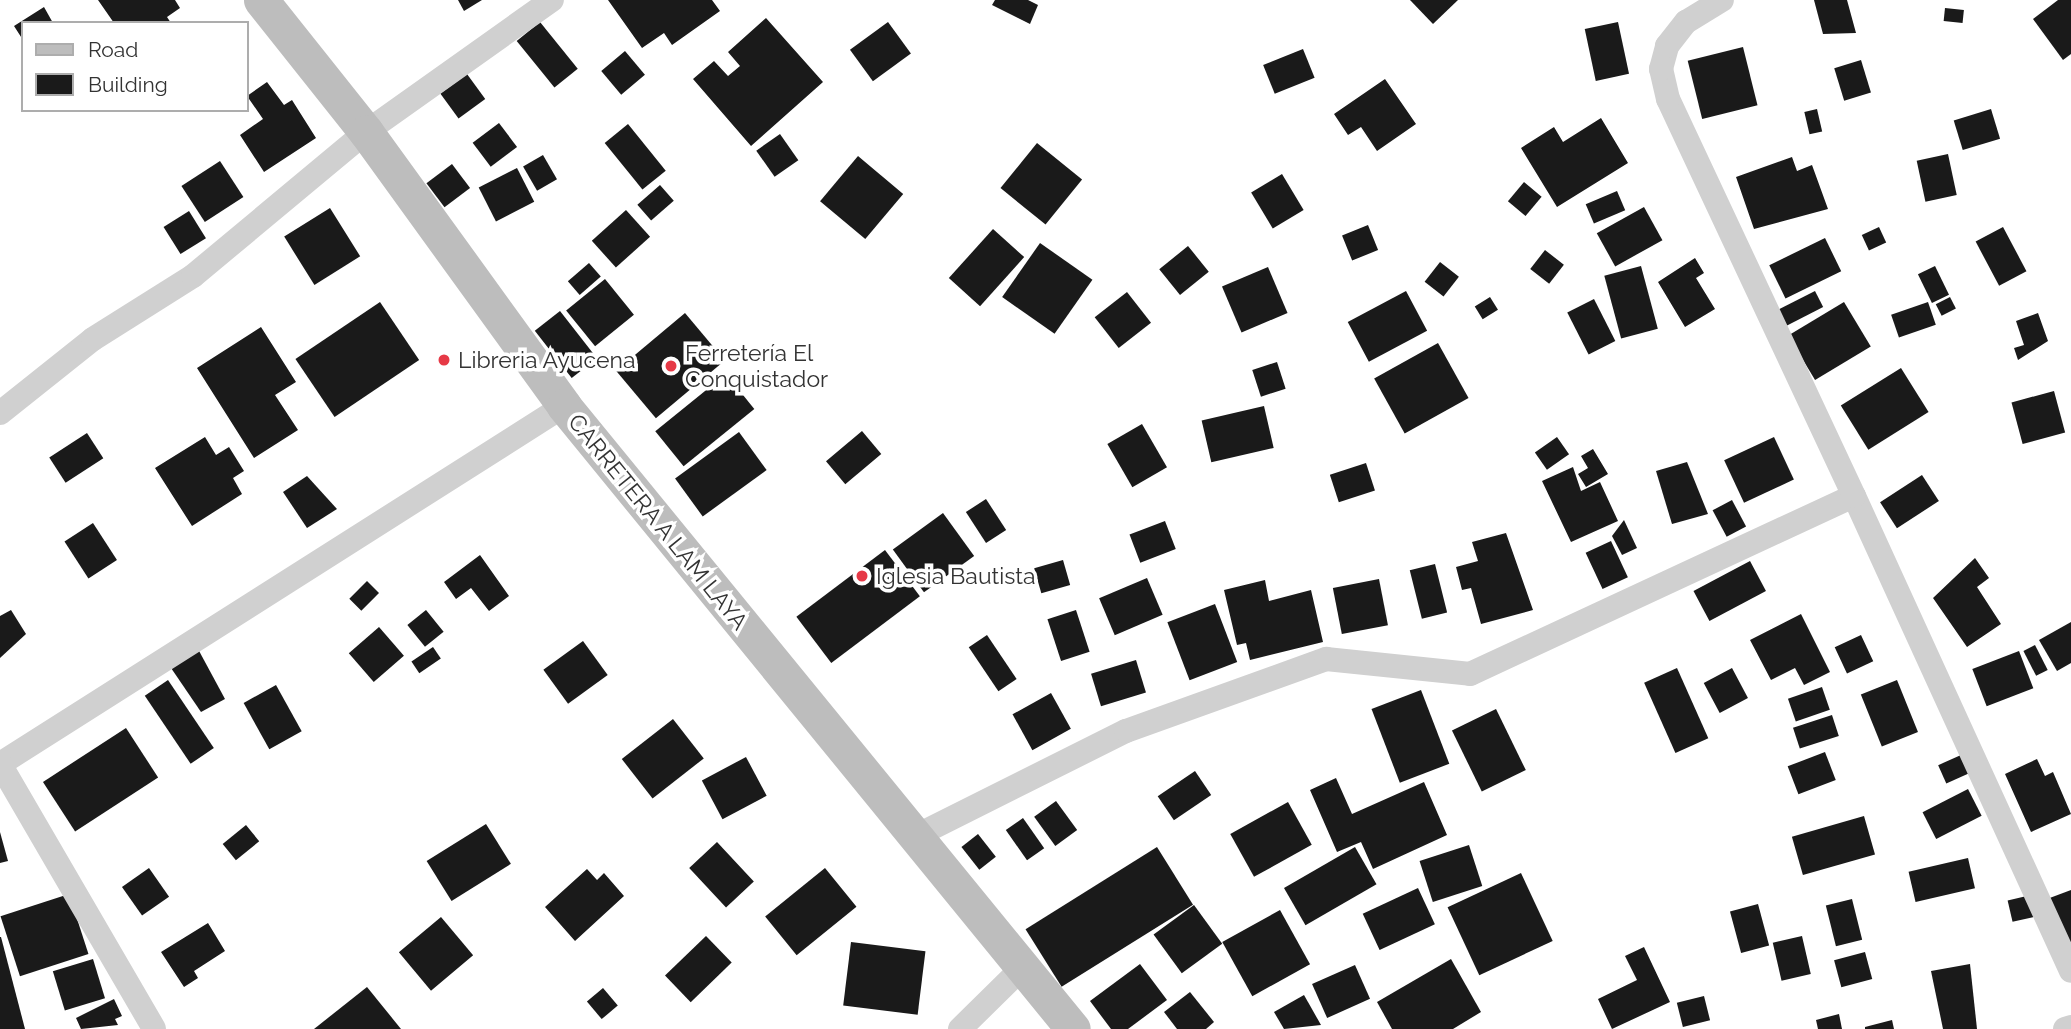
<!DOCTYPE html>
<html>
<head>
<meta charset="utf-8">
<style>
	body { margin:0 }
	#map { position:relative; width:2071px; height:1029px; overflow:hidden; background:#fff; font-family:Raleway,sans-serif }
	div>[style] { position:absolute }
	.building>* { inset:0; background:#1a1a1a; transform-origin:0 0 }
	.minor>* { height:24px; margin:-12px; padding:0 12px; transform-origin:12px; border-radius:12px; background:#d0d0d0 }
	.secondary>* { height:35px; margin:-17.5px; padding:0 17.5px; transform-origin:17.5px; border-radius:17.5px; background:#bdbdbd }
	.dots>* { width:19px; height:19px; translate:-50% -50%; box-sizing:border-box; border:4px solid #fff; border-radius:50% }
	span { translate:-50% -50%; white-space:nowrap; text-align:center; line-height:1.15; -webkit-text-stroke:7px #fff; paint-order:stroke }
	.poi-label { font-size:23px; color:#333 }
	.left { translate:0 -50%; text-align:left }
	.street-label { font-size:23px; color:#333 }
	.legend { position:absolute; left:21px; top:21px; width:228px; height:91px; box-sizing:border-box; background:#fff; border:2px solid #adadad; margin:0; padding:9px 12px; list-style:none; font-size:21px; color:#333 }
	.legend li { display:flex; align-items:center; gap:14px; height:35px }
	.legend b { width:35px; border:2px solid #adadad }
</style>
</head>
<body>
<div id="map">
	<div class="building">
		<i style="clip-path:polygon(98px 0,175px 0,180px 8px,167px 17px,171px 23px,114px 23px)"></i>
		<i style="clip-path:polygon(458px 0,482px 0,464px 11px)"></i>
		<i style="clip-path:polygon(608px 0,712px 0,720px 11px,672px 45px,664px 33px,642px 48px)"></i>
		<i style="clip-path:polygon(995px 0,1028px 0,1038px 5px,1030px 24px,992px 5px)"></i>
		<i style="clip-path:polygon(1410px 0,1458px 0,1433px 24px)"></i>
		<i style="clip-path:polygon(1814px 0,1847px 0,1856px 33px,1823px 34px)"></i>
		<i style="clip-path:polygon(2058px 0,2071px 0,2071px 54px,2063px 60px,2033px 19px)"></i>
		<i style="clip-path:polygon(44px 7px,53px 23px,23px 23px,23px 40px,14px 26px)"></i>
		<i style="left:1945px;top:8px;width:19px;height:13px;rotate:6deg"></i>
		<i style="clip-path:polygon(766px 18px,823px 82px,751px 146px,693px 79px,714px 61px,728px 76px,740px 66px,728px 52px)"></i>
		<i style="left:540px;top:22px;width:60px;height:30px;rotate:51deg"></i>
		<i style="left:888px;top:22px;width:39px;height:47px;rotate:54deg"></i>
		<i style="left:1618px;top:22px;width:53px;height:34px;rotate:78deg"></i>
		<i style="left:1743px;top:47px;width:60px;height:57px;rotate:76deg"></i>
		<i style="left:1303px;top:49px;width:31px;height:43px;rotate:68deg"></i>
		<i style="left:625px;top:51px;width:31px;height:31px;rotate:50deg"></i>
		<i style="left:1861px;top:60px;width:34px;height:28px;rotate:73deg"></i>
		<i style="left:467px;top:74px;width:31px;height:33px;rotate:54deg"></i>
		<i style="clip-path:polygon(1385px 79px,1416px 124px,1377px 151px,1361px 127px,1348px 135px,1334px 114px)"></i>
		<i style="clip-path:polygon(267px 82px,284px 105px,292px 100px,316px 138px,264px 172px,240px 135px,263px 119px,247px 96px)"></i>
		<i style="left:1817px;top:109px;width:23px;height:13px;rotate:77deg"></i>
		<i style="left:1991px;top:109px;width:31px;height:39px;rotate:73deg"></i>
		<i style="clip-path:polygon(1601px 118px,1628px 163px,1557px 207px,1521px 148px,1554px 127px,1563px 142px)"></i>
		<i style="left:499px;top:123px;width:30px;height:33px;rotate:53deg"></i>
		<i style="left:628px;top:124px;width:60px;height:30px;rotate:51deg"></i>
		<i style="left:780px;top:134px;width:32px;height:29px;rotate:55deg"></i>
		<i style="left:1037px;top:143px;width:58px;height:58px;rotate:39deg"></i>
		<i style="left:1948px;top:154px;width:42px;height:32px;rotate:78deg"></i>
		<i style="left:543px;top:155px;width:28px;height:23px;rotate:60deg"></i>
		<i style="left:858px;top:156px;width:59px;height:59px;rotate:40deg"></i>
		<i style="clip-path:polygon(1792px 157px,1797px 171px,1812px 165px,1828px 209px,1754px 229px,1736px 177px)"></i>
		<i style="left:220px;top:161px;width:43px;height:46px;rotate:57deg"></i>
		<i style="left:452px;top:164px;width:30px;height:32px;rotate:53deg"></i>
		<i style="left:517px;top:168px;width:38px;height:43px;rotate:63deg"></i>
		<i style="left:1282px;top:174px;width:42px;height:36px;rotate:59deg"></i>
		<i style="left:1524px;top:182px;width:23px;height:25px;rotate:40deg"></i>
		<i style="left:660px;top:185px;width:21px;height:30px;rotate:49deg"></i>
		<i style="left:1617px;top:191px;width:21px;height:34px;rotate:67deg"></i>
		<i style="left:1644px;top:207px;width:38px;height:54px;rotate:61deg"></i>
		<i style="left:330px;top:208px;width:57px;height:54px;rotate:58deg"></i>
		<i style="left:626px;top:210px;width:36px;height:46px;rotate:48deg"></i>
		<i style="left:189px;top:211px;width:32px;height:30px;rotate:58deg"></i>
		<i style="left:1368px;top:225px;width:27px;height:28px;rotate:68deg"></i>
		<i style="left:1879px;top:227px;width:17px;height:19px;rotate:65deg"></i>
		<i style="left:2003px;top:227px;width:50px;height:31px;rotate:62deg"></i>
		<i style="left:993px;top:229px;width:42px;height:66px;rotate:42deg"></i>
		<i style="left:1825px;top:238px;width:37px;height:62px;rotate:64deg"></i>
		<i style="left:1040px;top:243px;width:64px;height:66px;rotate:35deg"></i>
		<i style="left:1188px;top:246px;width:33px;height:37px;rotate:51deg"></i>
		<i style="left:1545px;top:250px;width:24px;height:24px;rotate:38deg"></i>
		<i style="clip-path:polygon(1695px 258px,1704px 273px,1696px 278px,1715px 309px,1685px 327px,1658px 282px)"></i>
		<i style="left:1440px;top:262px;width:24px;height:25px;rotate:38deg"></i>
		<i style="left:589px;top:263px;width:18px;height:28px;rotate:49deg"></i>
		<i style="left:1641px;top:266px;width:65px;height:38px;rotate:75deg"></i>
		<i style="left:1935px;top:266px;width:32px;height:19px;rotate:64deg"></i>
		<i style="left:1268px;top:267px;width:50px;height:50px;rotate:67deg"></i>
		<i style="left:605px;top:279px;width:46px;height:50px;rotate:51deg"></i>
		<i style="left:1406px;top:291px;width:45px;height:66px;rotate:62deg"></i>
		<i style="left:1815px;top:291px;width:18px;height:46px;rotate:63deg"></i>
		<i style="left:1127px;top:292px;width:39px;height:41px;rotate:52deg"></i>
		<i style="left:1490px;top:297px;width:15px;height:18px;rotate:58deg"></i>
		<i style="left:1950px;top:297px;width:13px;height:16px;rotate:63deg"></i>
		<i style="left:1594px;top:299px;width:47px;height:30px;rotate:63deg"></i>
		<i style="left:380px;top:302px;width:70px;height:102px;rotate:56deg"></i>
		<i style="left:1844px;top:302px;width:52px;height:65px;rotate:59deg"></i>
		<i style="left:1928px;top:302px;width:24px;height:39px;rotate:71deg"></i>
		<i style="left:560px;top:311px;width:60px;height:32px;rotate:52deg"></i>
		<i style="left:685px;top:313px;width:62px;height:90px;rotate:50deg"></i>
		<i style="clip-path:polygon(2038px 313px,2048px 341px,2018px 360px,2014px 348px,2024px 345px,2016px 321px)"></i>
		<i style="clip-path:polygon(261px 327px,296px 382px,275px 395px,298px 430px,254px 458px,197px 368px)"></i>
		<i style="left:1438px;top:343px;width:63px;height:73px;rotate:61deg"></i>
		<i style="left:1277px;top:362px;width:28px;height:26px;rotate:72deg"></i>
		<i style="left:1901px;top:368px;width:52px;height:71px;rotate:58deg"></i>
		<i style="left:726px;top:374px;width:45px;height:91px;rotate:51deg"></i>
		<i style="left:2054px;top:391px;width:43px;height:44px;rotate:75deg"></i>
		<i style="left:1264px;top:406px;width:43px;height:64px;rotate:77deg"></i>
		<i style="left:1142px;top:424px;width:50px;height:40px;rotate:60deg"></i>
		<i style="left:862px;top:431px;width:30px;height:47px;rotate:50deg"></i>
		<i style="left:739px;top:432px;width:47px;height:79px;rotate:54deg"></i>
		<i style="left:87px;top:433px;width:30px;height:45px;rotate:57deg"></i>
		<i style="clip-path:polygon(205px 437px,216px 455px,229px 447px,244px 471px,233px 478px,242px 494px,192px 526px,155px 468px)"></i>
		<i style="left:1557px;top:437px;width:21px;height:27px;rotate:55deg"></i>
		<i style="left:1774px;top:437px;width:47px;height:55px;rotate:65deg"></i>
		<i style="clip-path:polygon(1593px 449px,1608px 474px,1586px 487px,1578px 474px,1588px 468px,1581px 456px)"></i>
		<i style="clip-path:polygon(1687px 462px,1708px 514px,1672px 524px,1656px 471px)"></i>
		<i style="left:1366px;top:463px;width:29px;height:38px;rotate:72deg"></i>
		<i style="clip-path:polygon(1573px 467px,1581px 491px,1600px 482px,1618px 521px,1571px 542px,1542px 481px)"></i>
		<i style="left:1922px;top:475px;width:31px;height:50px;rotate:57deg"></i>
		<i style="clip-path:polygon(307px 476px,337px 509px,307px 528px,283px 492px)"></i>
		<i style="left:986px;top:499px;width:37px;height:24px;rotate:57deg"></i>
		<i style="left:1732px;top:500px;width:30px;height:22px;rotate:62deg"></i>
		<i style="left:943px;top:513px;width:53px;height:62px;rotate:54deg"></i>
		<i style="clip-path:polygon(1624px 520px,1637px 548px,1622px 555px,1612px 536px)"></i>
		<i style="left:1165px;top:521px;width:30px;height:38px;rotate:69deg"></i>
		<i style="left:93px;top:523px;width:44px;height:34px;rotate:57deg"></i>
		<i style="clip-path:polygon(1506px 533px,1533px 610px,1481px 624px,1471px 588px,1462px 590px,1456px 567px,1478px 561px,1472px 542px)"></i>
		<i style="left:1611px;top:541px;width:40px;height:28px;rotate:65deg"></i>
		<i style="left:885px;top:550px;width:58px;height:111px;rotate:53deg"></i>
		<i style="clip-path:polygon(480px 555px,509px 596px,489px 611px,471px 588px,456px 599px,444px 582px)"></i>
		<i style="clip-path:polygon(1975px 558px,1989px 578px,1977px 587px,2001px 624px,1967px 647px,1933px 598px)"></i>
		<i style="left:1063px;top:560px;width:26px;height:30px;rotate:74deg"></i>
		<i style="left:1750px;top:561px;width:34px;height:64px;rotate:62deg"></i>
		<i style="left:1435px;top:564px;width:50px;height:26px;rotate:76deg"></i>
		<i style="left:1147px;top:578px;width:40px;height:52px;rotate:67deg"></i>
		<i style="left:1379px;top:579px;width:47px;height:47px;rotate:79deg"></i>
		<i style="clip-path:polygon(1265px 580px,1269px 601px,1311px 590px,1323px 642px,1250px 660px,1246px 643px,1237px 645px,1224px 590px)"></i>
		<i style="left:367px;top:581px;width:17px;height:25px;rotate:45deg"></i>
		<i style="left:1215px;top:604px;width:62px;height:51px;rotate:69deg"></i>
		<i style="clip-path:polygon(11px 610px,26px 634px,0 658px,0 616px)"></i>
		<i style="left:426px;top:610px;width:28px;height:24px;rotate:51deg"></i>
		<i style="left:1076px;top:610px;width:44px;height:30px;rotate:72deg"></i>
		<i style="clip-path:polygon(1801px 614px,1830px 672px,1804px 685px,1795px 668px,1771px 680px,1750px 640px)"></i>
		<i style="clip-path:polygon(2071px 622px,2071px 663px,2057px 671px,2039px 640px)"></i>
		<i style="left:379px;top:627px;width:38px;height:40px;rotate:49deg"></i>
		<i style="left:987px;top:635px;width:53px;height:22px;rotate:56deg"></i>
		<i style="left:1861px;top:635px;width:29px;height:29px;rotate:65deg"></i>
		<i style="left:583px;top:641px;width:42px;height:49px;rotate:54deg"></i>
		<i style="left:2035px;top:645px;width:28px;height:13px;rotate:63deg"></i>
		<i style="left:433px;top:647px;width:14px;height:26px;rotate:56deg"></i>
		<i style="clip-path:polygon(198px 649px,225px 699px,201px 712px,169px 665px)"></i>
		<i style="left:2019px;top:651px;width:40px;height:50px;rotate:69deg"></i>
		<i style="left:1136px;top:660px;width:34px;height:47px;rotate:73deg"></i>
		<i style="left:1677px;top:668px;width:77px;height:36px;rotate:66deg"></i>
		<i style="left:1732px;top:668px;width:34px;height:32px;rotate:62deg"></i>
		<i style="left:168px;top:680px;width:82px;height:28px;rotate:56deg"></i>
		<i style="left:1897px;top:680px;width:56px;height:39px;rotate:68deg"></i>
		<i style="left:276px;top:685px;width:53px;height:37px;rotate:61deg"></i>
		<i style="left:1822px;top:687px;width:24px;height:36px;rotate:71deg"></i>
		<i style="left:1421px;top:690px;width:79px;height:53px;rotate:69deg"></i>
		<i style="left:1051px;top:693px;width:41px;height:44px;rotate:61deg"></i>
		<i style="left:1496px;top:709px;width:68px;height:49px;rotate:64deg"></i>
		<i style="left:1832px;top:715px;width:22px;height:41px;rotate:72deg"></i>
		<i style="left:673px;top:719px;width:50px;height:65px;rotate:52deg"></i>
		<i style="left:126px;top:728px;width:59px;height:99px;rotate:57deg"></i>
		<i style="left:1825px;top:752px;width:30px;height:40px;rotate:69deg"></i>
		<i style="left:1961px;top:755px;width:20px;height:25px;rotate:66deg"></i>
		<i style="left:746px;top:757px;width:44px;height:50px;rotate:62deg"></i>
		<i style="clip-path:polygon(2037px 759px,2045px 776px,2053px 772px,2071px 814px,2031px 832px,2005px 774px)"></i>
		<i style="left:1195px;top:771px;width:29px;height:45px;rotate:56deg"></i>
		<i style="clip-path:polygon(1336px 778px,1352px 814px,1424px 782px,1447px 835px,1373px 869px,1361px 842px,1337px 852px,1310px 790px)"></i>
		<i style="left:1968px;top:789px;width:30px;height:51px;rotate:63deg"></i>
		<i style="left:1056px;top:801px;width:36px;height:27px;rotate:54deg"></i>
		<i style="left:1288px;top:802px;width:49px;height:66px;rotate:61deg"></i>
		<i style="left:1864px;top:816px;width:40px;height:75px;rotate:74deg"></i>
		<i style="left:1023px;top:818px;width:37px;height:21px;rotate:55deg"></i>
		<i style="left:486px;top:824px;width:47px;height:70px;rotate:58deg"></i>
		<i style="left:246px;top:825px;width:21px;height:30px;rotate:51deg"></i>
		<i style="clip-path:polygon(0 832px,8px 861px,0 863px)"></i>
		<i style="left:978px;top:834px;width:29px;height:21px;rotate:52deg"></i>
		<i style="left:717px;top:842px;width:54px;height:38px;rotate:47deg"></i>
		<i style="left:1469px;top:845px;width:43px;height:52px;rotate:72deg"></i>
		<i style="left:1157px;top:847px;width:68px;height:155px;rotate:58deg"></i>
		<i style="left:1355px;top:847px;width:43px;height:82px;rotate:60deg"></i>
		<i style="left:1968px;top:858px;width:31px;height:61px;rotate:77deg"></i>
		<i style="left:149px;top:868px;width:35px;height:33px;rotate:55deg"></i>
		<i style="left:825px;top:868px;width:50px;height:77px;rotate:51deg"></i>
		<i style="clip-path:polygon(587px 869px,597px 880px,604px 873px,624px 896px,575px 941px,545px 907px)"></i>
		<i style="left:1521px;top:873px;width:75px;height:81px;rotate:65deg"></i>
		<i style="left:1418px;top:888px;width:40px;height:61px;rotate:65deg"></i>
		<i style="clip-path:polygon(2071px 890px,2071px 946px,2047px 899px)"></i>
		<i style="left:69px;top:894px;width:63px;height:72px;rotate:72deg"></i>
		<i style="left:2031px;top:895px;width:22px;height:24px;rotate:77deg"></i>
		<i style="left:1852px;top:899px;width:42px;height:27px;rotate:76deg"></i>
		<i style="left:1758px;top:904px;width:43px;height:29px;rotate:75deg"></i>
		<i style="left:1194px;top:905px;width:48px;height:50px;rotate:54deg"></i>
		<i style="left:1280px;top:910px;width:62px;height:66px;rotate:61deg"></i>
		<i style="left:441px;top:917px;width:50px;height:55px;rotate:50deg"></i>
		<i style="clip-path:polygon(208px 923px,225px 951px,194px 971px,198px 978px,184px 987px,161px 952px)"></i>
		<i style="left:706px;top:936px;width:37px;height:57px;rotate:46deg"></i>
		<i style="left:1802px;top:936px;width:39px;height:30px;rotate:77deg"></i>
		<i style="clip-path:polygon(0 937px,1px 937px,25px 1029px,0 1029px)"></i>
		<i style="left:851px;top:942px;width:75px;height:64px;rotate:7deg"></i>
		<i style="clip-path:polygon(1644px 947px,1670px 1002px,1612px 1029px,1598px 999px,1637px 980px,1625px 956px)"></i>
		<i style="left:1865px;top:952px;width:28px;height:32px;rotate:75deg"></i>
		<i style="left:93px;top:959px;width:41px;height:42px;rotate:73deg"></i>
		<i style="clip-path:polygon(1451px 959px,1481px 1012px,1453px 1029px,1392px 1029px,1377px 1002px)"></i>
		<i style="clip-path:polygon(1140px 964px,1167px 1000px,1128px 1029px,1111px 1029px,1090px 1001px)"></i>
		<i style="clip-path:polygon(1970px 964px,1977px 1029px,1943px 1029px,1931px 971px)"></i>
		<i style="left:1355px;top:965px;width:37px;height:47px;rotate:66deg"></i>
		<i style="clip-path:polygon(367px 987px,401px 1029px,314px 1029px)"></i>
		<i style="left:603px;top:988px;width:23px;height:21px;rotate:50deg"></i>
		<i style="clip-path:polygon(1190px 992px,1214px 1022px,1206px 1029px,1177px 1029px,1164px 1012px)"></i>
		<i style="clip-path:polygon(1304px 995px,1321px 1025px,1284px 1029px,1274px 1012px)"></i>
		<i style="left:1704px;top:996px;width:25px;height:28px;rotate:76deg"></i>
		<i style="clip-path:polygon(114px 999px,122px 1016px,115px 1019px,118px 1025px,81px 1029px,76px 1018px)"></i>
		<i style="clip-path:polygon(1839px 1014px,1842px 1029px,1818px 1029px,1816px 1020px)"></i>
		<i style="clip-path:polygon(1892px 1020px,1894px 1029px,1865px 1029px,1865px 1027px)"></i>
	</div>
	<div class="minor">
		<i style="left:0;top:413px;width:119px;rotate:-38.5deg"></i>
		<i style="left:93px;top:339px;width:118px;rotate:-32.2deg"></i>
		<i style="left:193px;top:276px;width:225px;rotate:-39.8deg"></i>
		<i style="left:366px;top:132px;width:228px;rotate:-35.4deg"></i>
		<i style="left:1854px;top:496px;width:522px;rotate:65.45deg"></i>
		<i style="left:0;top:764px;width:668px;rotate:-32.41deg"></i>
		<i style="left:0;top:764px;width:306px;rotate:59.8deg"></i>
		<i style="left:912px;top:838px;width:239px;rotate:-26.6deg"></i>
		<i style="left:1126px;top:731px;width:213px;rotate:-19.8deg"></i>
		<i style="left:1326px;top:659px;width:145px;rotate:5.9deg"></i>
		<i style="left:1470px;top:674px;width:423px;rotate:-24.9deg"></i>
		<i style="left:1854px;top:496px;width:438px;rotate:-115.1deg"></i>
		<i style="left:1668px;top:99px;width:31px;rotate:-103deg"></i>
		<i style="left:1661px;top:69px;width:24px;rotate:-75deg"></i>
		<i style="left:1667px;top:46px;width:31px;rotate:-52deg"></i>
		<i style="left:1686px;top:22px;width:42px;rotate:-31.4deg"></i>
		<i style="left:960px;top:1029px;width:84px;rotate:-44.5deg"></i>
		<i style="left:2065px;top:1029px;width:6px;rotate:-18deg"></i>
	</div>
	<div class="secondary">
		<i style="left:261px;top:0;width:169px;rotate:51.5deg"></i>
		<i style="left:366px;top:132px;width:338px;rotate:54.1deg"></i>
		<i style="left:564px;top:406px;width:804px;rotate:50.75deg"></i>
	</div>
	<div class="dots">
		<i style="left:444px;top:360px;background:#e63946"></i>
		<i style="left:671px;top:366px;background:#e63946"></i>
		<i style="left:862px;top:576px;background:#e63946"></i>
	</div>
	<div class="poi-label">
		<span class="left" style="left:685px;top:366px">Ferretería El<br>Conquistador</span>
		<span class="left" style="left:458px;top:360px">Libreria Ayucena</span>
		<span class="left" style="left:876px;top:576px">Iglesia Bautista</span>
	</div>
	<div class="street-label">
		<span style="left:658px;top:522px;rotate:51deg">CARRETERA A LAM LAYA</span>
	</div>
	<ul class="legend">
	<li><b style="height:9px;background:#bdbdbd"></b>Road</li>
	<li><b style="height:19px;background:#1a1a1a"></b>Building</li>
	</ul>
</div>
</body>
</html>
